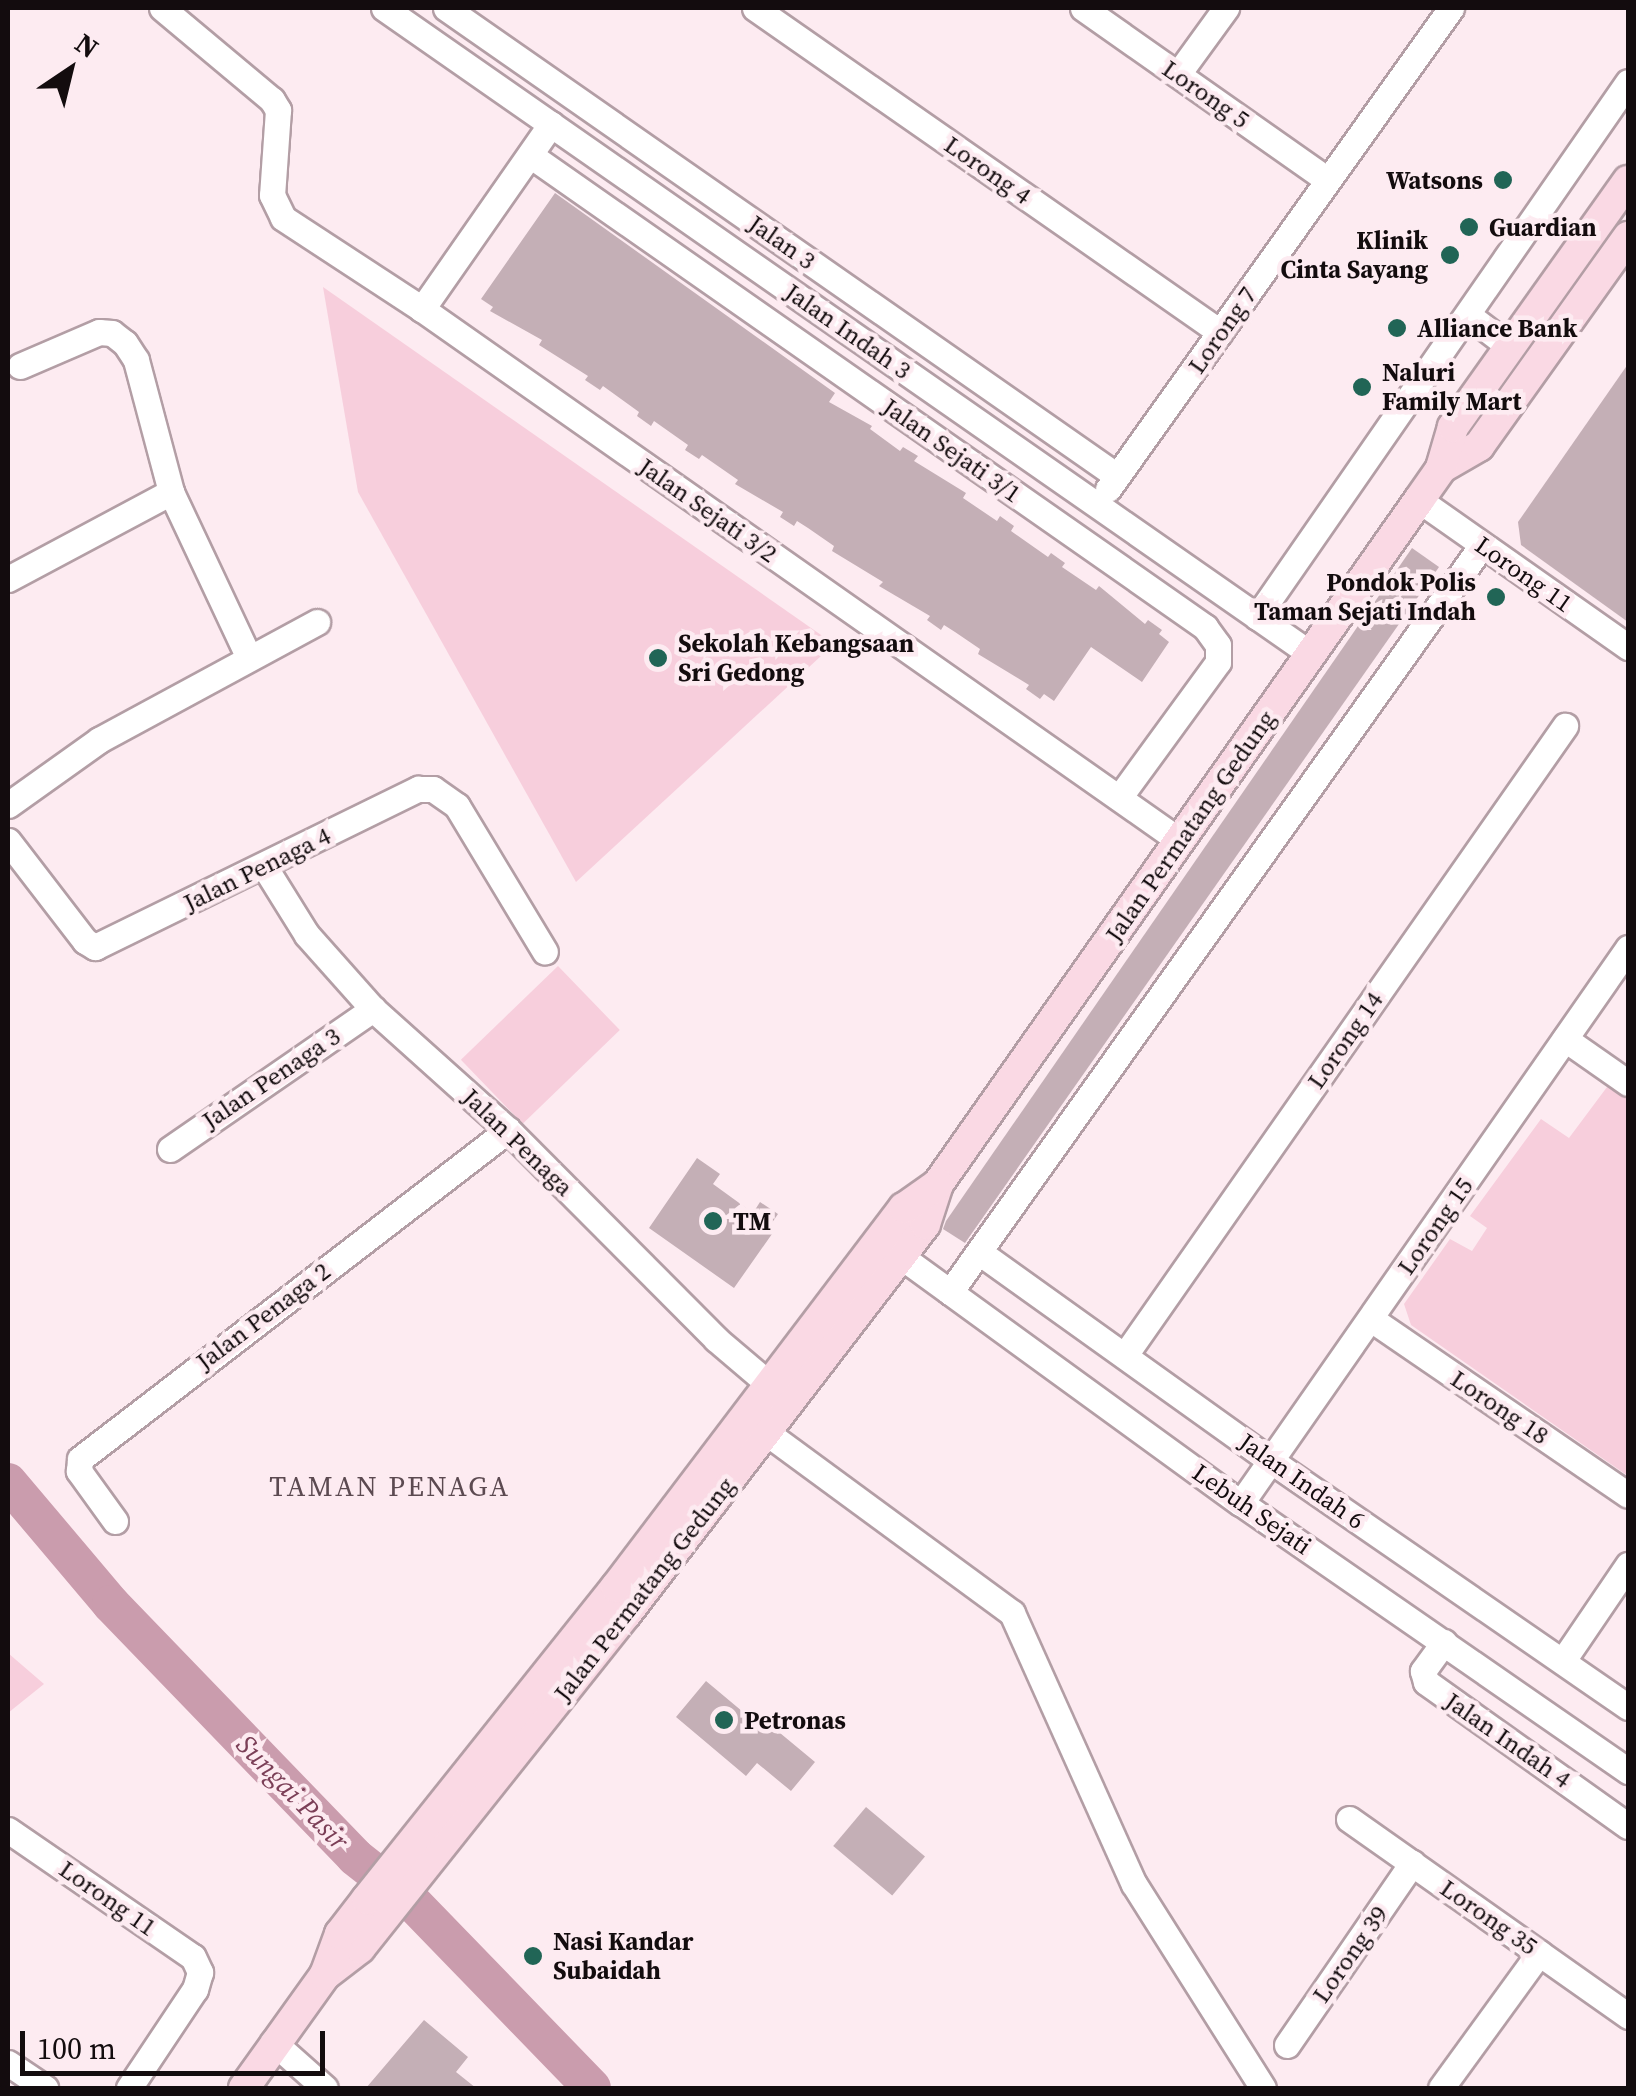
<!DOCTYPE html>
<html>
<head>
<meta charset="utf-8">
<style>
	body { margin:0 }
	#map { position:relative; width:1636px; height:2096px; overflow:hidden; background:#fdebf1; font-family:"Source Serif 4",serif }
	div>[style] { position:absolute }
	.green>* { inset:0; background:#f7cedc; transform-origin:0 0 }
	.river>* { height:38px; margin:-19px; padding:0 19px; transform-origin:19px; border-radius:19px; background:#ca9cad }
	.building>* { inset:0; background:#c4afb6; transform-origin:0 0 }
	.roads { filter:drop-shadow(2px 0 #b39ea5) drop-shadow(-2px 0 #b39ea5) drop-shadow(0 2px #b39ea5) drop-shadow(0 -2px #b39ea5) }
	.minor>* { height:25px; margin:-12.5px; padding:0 12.5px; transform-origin:12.5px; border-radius:12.5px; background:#fff }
	.major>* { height:30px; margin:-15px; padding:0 15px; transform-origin:15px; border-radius:15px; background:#fad9e4 }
	.dots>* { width:28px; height:28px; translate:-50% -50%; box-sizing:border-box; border:5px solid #fdebf1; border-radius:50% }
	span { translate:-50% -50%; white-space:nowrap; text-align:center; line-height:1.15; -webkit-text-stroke:9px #fdebf1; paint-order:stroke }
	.street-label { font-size:25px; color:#130c0e }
	.poi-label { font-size:25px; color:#130c0e; font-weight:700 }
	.right { translate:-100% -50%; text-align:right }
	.left { translate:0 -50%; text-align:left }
	.neighbourhood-label { font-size:28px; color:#5c4a51; letter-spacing:2.5px }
	.water-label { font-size:28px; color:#7b3f57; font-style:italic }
	.frame { position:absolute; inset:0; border:10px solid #130c0e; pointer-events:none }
	.north { position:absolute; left:20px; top:20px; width:100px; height:100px; -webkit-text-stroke:8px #fdebf1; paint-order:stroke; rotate:35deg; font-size:28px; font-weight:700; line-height:40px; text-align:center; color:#130c0e }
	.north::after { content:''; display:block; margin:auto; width:35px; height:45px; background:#130c0e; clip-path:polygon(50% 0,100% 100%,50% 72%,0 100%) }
	.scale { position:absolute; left:20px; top:2031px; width:305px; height:45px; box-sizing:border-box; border:5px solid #130c0e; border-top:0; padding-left:12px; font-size:30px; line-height:35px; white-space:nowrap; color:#130c0e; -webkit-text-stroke:8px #fdebf1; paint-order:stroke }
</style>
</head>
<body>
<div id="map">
	<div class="green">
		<i style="clip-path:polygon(323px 287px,834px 644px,576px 882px,358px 492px)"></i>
		<i style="left:558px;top:966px;width:89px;height:135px;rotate:46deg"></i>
		<i style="clip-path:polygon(1610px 1083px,1628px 1096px,1628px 1476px,1411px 1325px,1404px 1304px,1450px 1239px,1472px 1251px,1487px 1228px,1470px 1216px,1541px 1119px,1569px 1138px)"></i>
		<i style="clip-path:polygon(8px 1653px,44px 1684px,8px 1713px)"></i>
	</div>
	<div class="river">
		<i style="left:8px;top:1482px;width:160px;rotate:49.8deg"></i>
		<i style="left:111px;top:1604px;width:351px;rotate:46deg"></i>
		<i style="left:355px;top:1857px;width:71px;rotate:38.2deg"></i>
		<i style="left:411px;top:1901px;width:260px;rotate:45.9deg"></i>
	</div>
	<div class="building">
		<i style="clip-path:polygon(555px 193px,835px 393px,829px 402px,872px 426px,870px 429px,900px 451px,903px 447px,918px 456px,914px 461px,966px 493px,963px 498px,997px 521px,1000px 516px,1014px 526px,1011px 531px,1048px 557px,1051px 553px,1065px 563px,1062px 567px,1096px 590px,1099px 586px,1145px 624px,1148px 620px,1162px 630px,1159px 634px,1169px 642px,1142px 682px,1091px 647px,1054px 701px,1044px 694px,1040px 699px,1026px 689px,1029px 685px,978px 654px,980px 649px,955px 632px,944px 625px,941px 630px,927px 620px,930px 616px,879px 586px,883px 582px,832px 551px,834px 546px,808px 528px,797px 521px,794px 526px,780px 517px,783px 512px,735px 484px,738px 480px,702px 455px,699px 459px,685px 450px,688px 445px,654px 421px,651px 426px,637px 416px,639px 412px,603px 386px,600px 390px,585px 380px,588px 376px,539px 345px,542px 340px,490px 311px,493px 307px,481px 299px)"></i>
		<i style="clip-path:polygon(1628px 364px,1628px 622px,1521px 545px,1518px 522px)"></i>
		<i style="clip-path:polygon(1412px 548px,1439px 567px,965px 1243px,943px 1229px,946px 1221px)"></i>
		<i style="clip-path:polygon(697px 1158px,720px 1174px,713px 1184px,753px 1213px,760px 1202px,778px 1214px,767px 1230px,772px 1234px,734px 1288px,649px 1228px)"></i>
		<i style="clip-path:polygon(706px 1681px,761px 1727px,774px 1728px,815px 1762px,791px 1791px,757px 1763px,746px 1776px,676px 1717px)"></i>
		<i style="left:866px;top:1807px;width:77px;height:51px;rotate:40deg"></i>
		<i style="clip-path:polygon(424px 2020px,468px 2057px,456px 2072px,476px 2088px,366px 2088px)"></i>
	</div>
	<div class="roads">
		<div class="minor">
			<i style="left:162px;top:8px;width:143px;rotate:39.9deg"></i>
			<i style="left:272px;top:100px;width:12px;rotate:59deg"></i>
			<i style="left:278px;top:110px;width:85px;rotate:94deg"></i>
			<i style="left:272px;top:195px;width:25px;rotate:64deg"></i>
			<i style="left:283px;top:218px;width:166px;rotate:33.2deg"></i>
			<i style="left:384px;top:8px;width:1131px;rotate:34.88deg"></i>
			<i style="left:446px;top:8px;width:818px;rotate:34.89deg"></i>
			<i style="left:755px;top:8px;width:567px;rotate:34.87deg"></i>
			<i style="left:1083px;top:8px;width:299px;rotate:35.1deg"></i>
			<i style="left:1178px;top:74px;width:82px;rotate:-54deg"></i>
			<i style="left:551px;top:124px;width:226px;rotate:124.9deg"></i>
			<i style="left:422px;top:309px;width:926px;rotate:35.06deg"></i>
			<i style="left:530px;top:155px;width:824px;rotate:34.96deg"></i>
			<i style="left:1205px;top:627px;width:22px;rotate:54deg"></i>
			<i style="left:1218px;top:645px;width:17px;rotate:90deg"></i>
			<i style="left:1218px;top:662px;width:168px;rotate:126.1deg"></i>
			<i style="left:1468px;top:315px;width:53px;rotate:37.3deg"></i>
			<i style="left:20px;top:366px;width:86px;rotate:-23.3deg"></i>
			<i style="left:99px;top:332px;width:13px;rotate:4deg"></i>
			<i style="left:112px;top:333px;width:16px;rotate:38deg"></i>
			<i style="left:125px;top:343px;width:20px;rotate:57deg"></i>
			<i style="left:136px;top:360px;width:137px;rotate:75.1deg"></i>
			<i style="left:171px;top:492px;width:183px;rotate:64.8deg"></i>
			<i style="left:1108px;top:489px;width:591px;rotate:-54.51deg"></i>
			<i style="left:1419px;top:500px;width:256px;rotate:35.1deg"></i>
			<i style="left:8px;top:579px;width:185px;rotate:-28.1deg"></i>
			<i style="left:1257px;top:617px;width:651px;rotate:-55.26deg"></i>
			<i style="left:8px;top:805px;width:112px;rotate:-35.5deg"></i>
			<i style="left:99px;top:740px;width:248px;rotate:-28.4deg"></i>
			<i style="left:8px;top:841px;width:126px;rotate:52.4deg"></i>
			<i style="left:85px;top:941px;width:12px;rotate:31deg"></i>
			<i style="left:95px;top:947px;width:360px;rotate:-26.1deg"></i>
			<i style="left:418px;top:789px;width:15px"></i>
			<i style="left:433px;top:789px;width:29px;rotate:35deg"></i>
			<i style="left:457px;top:806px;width:170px;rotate:58.9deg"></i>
			<i style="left:264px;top:866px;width:81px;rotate:58.1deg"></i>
			<i style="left:307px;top:935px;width:99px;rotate:48.3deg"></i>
			<i style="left:373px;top:1009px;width:181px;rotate:41.9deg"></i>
			<i style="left:508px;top:1130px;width:295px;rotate:45.1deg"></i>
			<i style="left:716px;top:1339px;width:88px;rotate:40.4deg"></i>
			<i style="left:1565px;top:1039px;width:77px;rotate:34.9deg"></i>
			<i style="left:170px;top:1149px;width:247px;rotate:-34.6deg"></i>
			<i style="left:888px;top:1247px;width:436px;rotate:36deg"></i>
			<i style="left:1241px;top:1503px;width:471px;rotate:34.7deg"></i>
			<i style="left:979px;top:1252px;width:358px;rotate:35.6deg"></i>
			<i style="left:1270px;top:1460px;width:435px;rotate:34.6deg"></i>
			<i style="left:950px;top:1292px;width:917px;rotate:-54.54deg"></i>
			<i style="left:1371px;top:1319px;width:311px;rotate:34.4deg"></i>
			<i style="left:1125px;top:1355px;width:768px;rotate:-55.03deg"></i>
			<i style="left:767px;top:1433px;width:304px;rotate:36.3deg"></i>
			<i style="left:1012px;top:1613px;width:297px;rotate:65.8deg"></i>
			<i style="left:1134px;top:1884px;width:241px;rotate:57.7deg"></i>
			<i style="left:1241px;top:1503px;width:677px;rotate:-55.11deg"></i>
			<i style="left:115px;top:1521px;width:62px;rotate:-125.8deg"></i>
			<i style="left:79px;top:1471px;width:12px;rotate:-85deg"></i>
			<i style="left:80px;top:1459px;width:540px;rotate:-37.55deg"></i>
			<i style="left:1444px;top:1642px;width:36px;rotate:126deg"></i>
			<i style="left:1423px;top:1671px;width:11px;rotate:75deg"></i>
			<i style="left:1426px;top:1682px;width:248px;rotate:35.5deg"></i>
			<i style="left:1564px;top:1659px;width:114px;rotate:-55.8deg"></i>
			<i style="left:1349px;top:1819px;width:342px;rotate:35.2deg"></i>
			<i style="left:8px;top:1830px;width:224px;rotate:34.5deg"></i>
			<i style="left:193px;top:1957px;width:17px;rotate:65deg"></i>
			<i style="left:200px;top:1972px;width:18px;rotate:106deg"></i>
			<i style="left:195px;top:1989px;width:119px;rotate:123.7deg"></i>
			<i style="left:273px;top:2042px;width:69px;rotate:41.5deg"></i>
			<i style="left:1287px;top:2045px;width:221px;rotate:-55.5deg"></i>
			<i style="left:8px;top:2063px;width:45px;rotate:34deg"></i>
			<i style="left:1441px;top:2088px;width:167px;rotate:-54deg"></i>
		</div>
		<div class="major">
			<i style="left:1441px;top:468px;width:44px;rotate:-30.1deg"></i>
			<i style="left:1479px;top:446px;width:257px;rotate:-54.5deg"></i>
			<i style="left:325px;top:1975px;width:44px;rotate:-37.6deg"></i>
			<i style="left:360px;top:1948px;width:427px;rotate:-51.5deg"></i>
			<i style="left:626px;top:1614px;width:491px;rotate:-52.5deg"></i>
			<i style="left:925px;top:1224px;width:42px;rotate:-72deg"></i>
			<i style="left:938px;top:1184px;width:836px;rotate:-54.88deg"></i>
			<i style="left:1419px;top:500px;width:39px;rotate:-55deg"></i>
			<i style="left:1441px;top:468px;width:43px;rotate:-73.7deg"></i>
			<i style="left:1453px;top:427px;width:302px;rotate:-54.6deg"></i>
			<i style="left:244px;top:2088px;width:139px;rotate:-54.4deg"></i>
			<i style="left:325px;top:1975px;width:44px;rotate:-69.9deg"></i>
			<i style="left:340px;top:1934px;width:44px;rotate:-52.4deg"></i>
			<i style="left:367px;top:1899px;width:399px;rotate:-51.4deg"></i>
			<i style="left:616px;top:1587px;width:476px;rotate:-52.8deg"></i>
			<i style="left:904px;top:1208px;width:42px;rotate:-35.2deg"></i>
		</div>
	</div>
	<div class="dots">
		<i style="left:1503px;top:180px;background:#216556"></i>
		<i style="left:1469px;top:227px;background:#216556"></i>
		<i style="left:1450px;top:255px;background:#216556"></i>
		<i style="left:1397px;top:328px;background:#216556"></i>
		<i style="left:1362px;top:387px;background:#216556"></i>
		<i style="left:1496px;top:597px;background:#216556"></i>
		<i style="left:658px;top:658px;background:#216556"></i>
		<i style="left:713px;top:1221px;background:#216556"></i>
		<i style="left:724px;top:1720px;background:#216556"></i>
		<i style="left:533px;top:1956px;background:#216556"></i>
	</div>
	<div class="street-label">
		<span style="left:1206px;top:94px;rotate:35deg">Lorong 5</span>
		<span style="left:988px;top:170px;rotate:35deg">Lorong 4</span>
		<span style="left:782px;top:242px;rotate:35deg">Jalan 3</span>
		<span style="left:1222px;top:330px;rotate:-55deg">Lorong 7</span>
		<span style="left:848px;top:331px;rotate:35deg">Jalan Indah 3</span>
		<span style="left:952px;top:450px;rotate:35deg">Jalan Sejati 3/1</span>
		<span style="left:708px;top:510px;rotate:35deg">Jalan Sejati 3/2</span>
		<span style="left:1524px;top:574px;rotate:35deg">Lorong 11</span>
		<span style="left:1190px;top:826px;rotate:-55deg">Jalan Permatang Gedung</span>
		<span style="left:257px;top:869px;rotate:-26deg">Jalan Penaga 4</span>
		<span style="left:1345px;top:1040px;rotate:-55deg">Lorong 14</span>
		<span style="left:271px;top:1078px;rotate:-34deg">Jalan Penaga 3</span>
		<span style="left:518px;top:1142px;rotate:44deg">Jalan Penaga</span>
		<span style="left:1435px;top:1226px;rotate:-55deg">Lorong 15</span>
		<span style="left:263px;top:1316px;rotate:-37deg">Jalan Penaga 2</span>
		<span style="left:1500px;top:1407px;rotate:34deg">Lorong 18</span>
		<span style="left:1302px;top:1481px;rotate:35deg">Jalan Indah 6</span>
		<span style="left:1252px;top:1509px;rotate:35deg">Lebuh Sejati</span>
		<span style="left:644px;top:1589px;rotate:-52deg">Jalan Permatang Gedung</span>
		<span style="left:1508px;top:1740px;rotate:35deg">Jalan Indah 4</span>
		<span style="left:108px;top:1898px;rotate:35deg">Lorong 11</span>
		<span style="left:1489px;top:1917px;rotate:35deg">Lorong 35</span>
		<span style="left:1350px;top:1954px;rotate:-55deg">Lorong 39</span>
	</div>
	<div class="poi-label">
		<span class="right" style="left:1483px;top:180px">Watsons</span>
		<span class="left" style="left:1489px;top:227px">Guardian</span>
		<span class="right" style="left:1428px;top:255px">Klinik<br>Cinta Sayang</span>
		<span class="left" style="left:1417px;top:328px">Alliance Bank</span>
		<span class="left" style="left:1382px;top:387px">Naluri<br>Family Mart</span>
		<span class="right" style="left:1476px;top:597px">Pondok Polis<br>Taman Sejati Indah</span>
		<span class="left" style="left:678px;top:658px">Sekolah Kebangsaan<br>Sri Gedong</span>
		<span class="left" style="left:733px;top:1221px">TM</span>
		<span class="left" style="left:744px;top:1720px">Petronas</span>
		<span class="left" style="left:553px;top:1956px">Nasi Kandar<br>Subaidah</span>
	</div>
	<div class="neighbourhood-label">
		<span style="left:390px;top:1486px">TAMAN PENAGA</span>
	</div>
	<div class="water-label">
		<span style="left:293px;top:1792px;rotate:46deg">Sungai Pasir</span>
	</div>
	<div class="frame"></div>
	<div class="north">N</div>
	<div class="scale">100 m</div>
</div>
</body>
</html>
